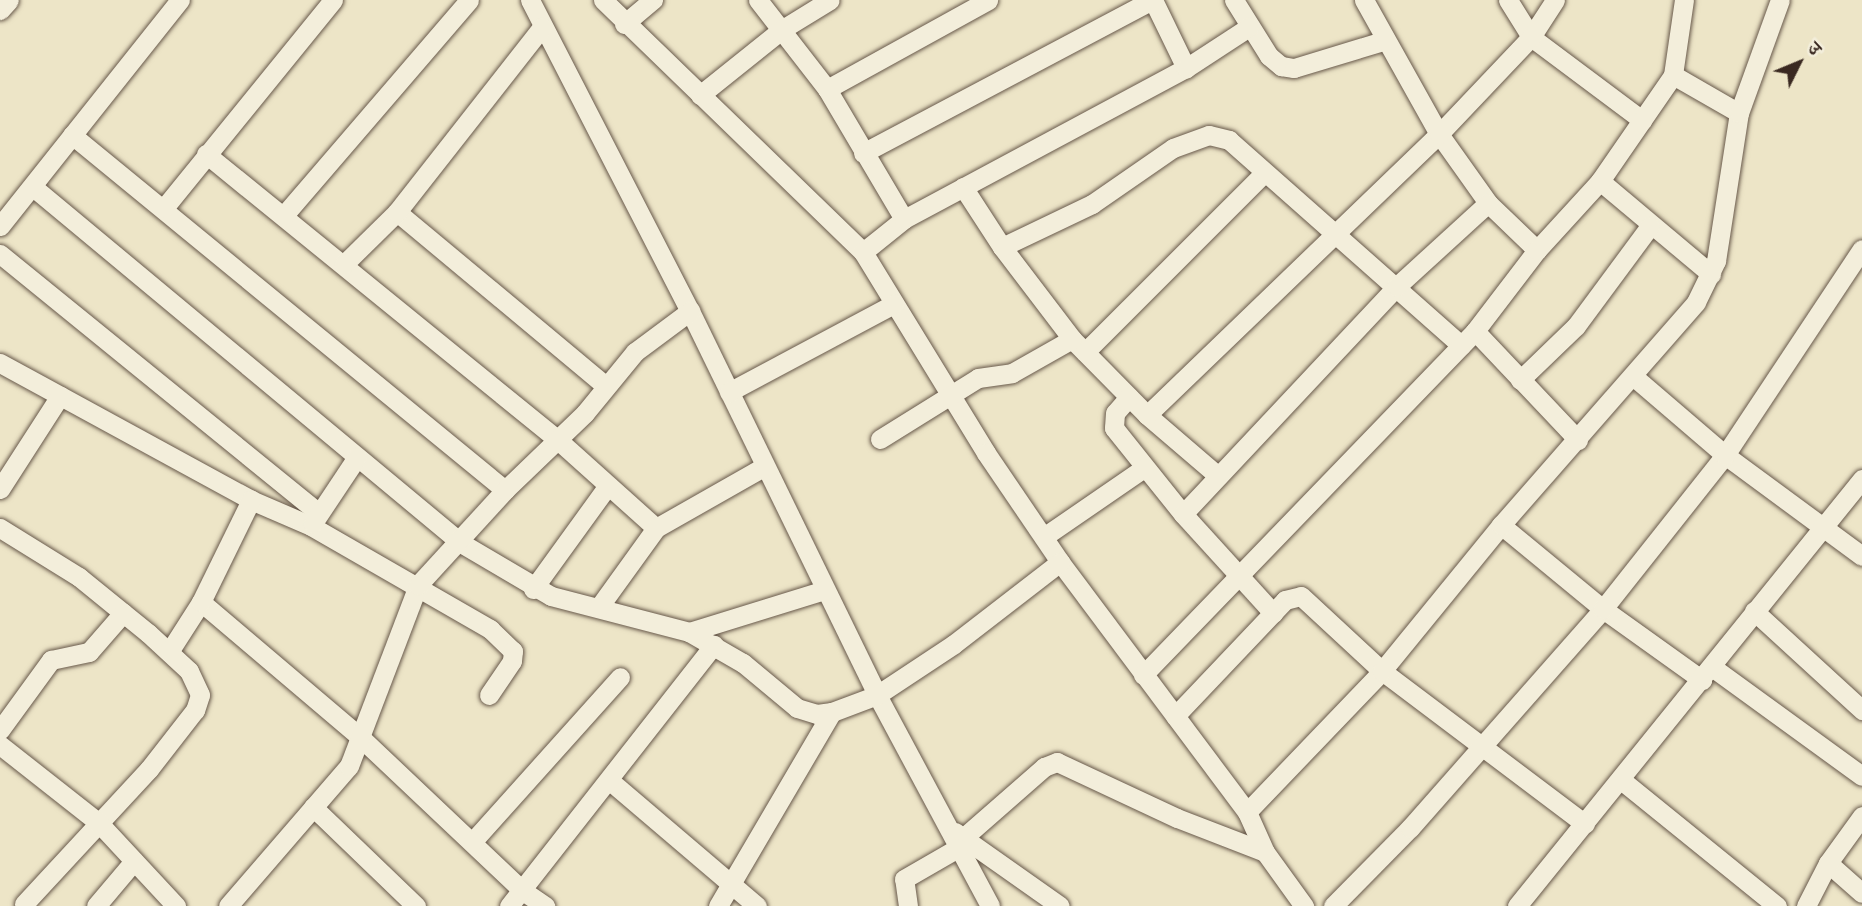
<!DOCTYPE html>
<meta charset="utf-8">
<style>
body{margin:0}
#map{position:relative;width:1862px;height:906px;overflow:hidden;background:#ede5c7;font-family:Cardo,"Noto Serif Devanagari",serif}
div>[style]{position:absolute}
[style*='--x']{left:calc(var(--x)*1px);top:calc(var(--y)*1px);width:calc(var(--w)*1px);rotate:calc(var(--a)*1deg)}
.roads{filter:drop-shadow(0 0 2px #67584a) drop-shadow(0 0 2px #67584a)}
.minor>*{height:19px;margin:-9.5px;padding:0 9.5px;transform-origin:9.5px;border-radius:9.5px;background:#f3eedb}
span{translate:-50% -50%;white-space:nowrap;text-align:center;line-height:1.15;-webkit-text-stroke:5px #f3eedb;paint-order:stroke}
.north{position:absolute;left:1764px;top:28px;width:70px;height:70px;-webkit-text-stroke:5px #f3eedb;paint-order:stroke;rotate:47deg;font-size:19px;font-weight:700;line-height:28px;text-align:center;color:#3a2921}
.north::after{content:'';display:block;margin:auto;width:24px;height:32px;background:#3a2921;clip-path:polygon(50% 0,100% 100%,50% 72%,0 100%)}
</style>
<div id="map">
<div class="roads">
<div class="minor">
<div style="--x:530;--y:0;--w:350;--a:62.8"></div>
<div style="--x:690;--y:311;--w:427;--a:64"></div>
<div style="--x:877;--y:695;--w:239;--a:61.8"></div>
<div style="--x:603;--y:0;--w:362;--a:44.1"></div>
<div style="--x:863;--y:252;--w:236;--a:58.5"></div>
<div style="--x:986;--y:453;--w:132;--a:55.8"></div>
<div style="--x:1060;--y:562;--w:312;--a:53.2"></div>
<div style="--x:1247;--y:812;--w:44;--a:65.8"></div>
<div style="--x:1265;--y:852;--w:67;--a:54.2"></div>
<div style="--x:758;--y:0;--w:113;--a:52.2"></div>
<div style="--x:827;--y:89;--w:151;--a:59.4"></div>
<div style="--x:1153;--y:0;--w:76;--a:64.1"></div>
<div style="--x:1234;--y:0;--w:66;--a:58"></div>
<div style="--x:1269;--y:56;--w:16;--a:40"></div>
<div style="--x:1281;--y:66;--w:13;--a:9"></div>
<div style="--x:1294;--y:68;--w:96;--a:-16.9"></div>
<div style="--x:1364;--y:0;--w:154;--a:60.8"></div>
<div style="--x:1439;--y:134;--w:85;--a:54.6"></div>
<div style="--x:1488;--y:203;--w:68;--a:43.8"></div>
<div style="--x:1508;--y:0;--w:44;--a:58.1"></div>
<div style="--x:1531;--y:37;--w:139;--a:36.8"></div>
<div style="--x:0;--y:10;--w:13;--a:-48"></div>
<div style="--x:624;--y:24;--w:38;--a:-40"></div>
<div style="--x:1673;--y:75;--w:76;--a:29.9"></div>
<div style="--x:827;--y:89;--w:184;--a:-28.9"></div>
<div style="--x:700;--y:95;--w:104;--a:-38.7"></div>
<div style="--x:781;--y:30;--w:57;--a:-31.5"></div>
<div style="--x:72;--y:135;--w:560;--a:39.35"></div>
<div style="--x:863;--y:153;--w:327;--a:-27.9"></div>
<div style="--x:206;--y:154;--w:455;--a:39.1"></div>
<div style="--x:559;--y:441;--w:130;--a:41.9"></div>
<div style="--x:1600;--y:181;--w:145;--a:40"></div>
<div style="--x:33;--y:187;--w:557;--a:39.75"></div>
<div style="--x:461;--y:543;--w:104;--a:30.5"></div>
<div style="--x:551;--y:596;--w:143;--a:14.6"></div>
<div style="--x:689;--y:632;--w:62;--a:29.9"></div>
<div style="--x:743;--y:663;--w:70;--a:39.8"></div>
<div style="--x:797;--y:708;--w:21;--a:17"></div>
<div style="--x:817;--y:714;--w:15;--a:-8"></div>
<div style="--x:832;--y:712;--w:48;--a:-20.7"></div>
<div style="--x:877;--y:695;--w:92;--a:-33.5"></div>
<div style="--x:954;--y:644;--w:134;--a:-37.7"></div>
<div style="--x:963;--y:187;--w:72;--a:57"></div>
<div style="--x:1002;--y:247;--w:116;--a:52.7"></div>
<div style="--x:1072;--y:339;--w:107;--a:45.4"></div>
<div style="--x:1147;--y:415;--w:92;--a:40.6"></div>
<div style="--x:164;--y:208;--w:268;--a:-50.9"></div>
<div style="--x:397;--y:212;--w:272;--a:39.8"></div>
<div style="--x:285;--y:214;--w:282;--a:-49.3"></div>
<div style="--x:0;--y:226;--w:289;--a:-51.5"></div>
<div style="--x:1002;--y:247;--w:100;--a:-25.5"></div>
<div style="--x:1092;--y:204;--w:98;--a:-34.7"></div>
<div style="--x:1173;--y:148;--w:38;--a:-20"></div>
<div style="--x:1209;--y:135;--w:21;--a:14"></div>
<div style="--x:1229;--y:140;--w:310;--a:41.5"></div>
<div style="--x:863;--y:252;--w:53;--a:-38.8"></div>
<div style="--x:904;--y:219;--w:320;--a:-28.2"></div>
<div style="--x:1186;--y:68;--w:75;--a:-33.1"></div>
<div style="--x:0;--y:254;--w:411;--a:39.1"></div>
<div style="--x:344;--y:264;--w:74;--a:-44.5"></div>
<div style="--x:397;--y:212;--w:235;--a:-51.9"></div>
<div style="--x:1475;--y:331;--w:150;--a:46.6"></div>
<div style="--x:1085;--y:352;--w:253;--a:-45"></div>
<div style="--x:0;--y:363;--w:286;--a:28.6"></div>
<div style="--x:251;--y:500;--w:65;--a:23.4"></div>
<div style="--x:311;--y:526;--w:207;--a:29.9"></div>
<div style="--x:490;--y:629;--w:32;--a:44"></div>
<div style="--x:513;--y:651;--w:10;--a:96"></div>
<div style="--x:512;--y:661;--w:41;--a:124.1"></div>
<div style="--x:1634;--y:377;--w:120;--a:40.6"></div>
<div style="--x:1725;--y:455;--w:170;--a:36.4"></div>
<div style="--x:1520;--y:380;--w:78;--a:-44"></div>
<div style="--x:1576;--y:326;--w:124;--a:-53.5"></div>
<div style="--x:729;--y:392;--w:187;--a:-28.1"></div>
<div style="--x:1129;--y:397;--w:21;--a:131"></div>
<div style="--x:1115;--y:413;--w:15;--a:94"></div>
<div style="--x:1114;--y:428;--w:110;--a:51.3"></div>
<div style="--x:1183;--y:514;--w:134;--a:47.7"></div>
<div style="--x:1147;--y:415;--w:405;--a:-43.9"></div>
<div style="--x:1439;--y:134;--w:134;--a:-46.5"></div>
<div style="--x:1531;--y:37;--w:44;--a:-57"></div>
<div style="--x:880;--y:439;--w:115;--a:-31.9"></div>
<div style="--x:978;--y:378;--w:34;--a:-8"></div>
<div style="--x:1012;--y:373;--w:69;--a:-29.5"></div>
<div style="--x:0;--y:489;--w:111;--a:-57.2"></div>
<div style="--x:1183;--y:514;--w:313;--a:-46.8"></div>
<div style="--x:1397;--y:286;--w:123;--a:-42.4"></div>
<div style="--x:313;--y:523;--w:79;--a:-56.3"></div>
<div style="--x:1501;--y:525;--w:132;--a:39.5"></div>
<div style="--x:1603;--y:609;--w:122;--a:35.6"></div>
<div style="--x:0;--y:528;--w:93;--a:31.8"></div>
<div style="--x:79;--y:577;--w:89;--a:39.1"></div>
<div style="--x:148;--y:633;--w:56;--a:42.8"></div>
<div style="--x:189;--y:671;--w:26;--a:65"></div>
<div style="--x:200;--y:695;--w:16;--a:108"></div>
<div style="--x:195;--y:710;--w:75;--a:127.9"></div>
<div style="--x:149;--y:769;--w:184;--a:132.8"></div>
<div style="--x:1045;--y:536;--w:120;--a:-34.5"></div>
<div style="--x:533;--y:589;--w:125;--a:-54.1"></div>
<div style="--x:201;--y:602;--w:209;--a:40.3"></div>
<div style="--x:360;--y:737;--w:224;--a:43.4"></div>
<div style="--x:523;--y:891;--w:27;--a:34"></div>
<div style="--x:599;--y:607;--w:97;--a:-54.2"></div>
<div style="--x:656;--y:528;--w:125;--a:-29.6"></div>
<div style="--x:1754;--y:611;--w:147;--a:42.5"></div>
<div style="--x:689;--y:632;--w:142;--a:-17.2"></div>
<div style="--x:169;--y:652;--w:59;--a:-57.4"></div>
<div style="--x:201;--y:602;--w:114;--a:-63.9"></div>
<div style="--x:1712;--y:667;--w:185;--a:36"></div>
<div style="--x:1143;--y:675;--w:478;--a:-46"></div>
<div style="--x:1475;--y:331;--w:102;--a:-52.6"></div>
<div style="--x:1537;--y:250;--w:93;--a:-47.6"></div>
<div style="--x:1600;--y:181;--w:129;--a:-55.4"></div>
<div style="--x:1673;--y:75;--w:76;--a:-81.7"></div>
<div style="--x:1175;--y:716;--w:160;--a:-46.5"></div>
<div style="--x:1285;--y:600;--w:16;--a:-14"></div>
<div style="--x:1301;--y:596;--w:110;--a:42.8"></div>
<div style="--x:1382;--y:671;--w:254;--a:37"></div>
<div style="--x:0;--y:730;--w:87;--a:-53.9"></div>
<div style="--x:51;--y:660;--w:39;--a:-12"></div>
<div style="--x:89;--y:652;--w:52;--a:-48.9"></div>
<div style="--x:0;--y:745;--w:125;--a:38.2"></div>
<div style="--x:98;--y:822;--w:115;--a:47.1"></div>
<div style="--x:1620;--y:779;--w:202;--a:39"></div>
<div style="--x:610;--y:781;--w:193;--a:40.4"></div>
<div style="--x:313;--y:807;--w:143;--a:43.9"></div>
<div style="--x:1247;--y:812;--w:195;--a:-46.2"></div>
<div style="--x:1382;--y:671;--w:188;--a:-50.8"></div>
<div style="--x:1501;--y:525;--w:296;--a:-48.8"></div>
<div style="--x:1696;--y:302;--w:46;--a:-64"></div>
<div style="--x:1716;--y:261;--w:150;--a:-81.2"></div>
<div style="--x:1739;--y:113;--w:120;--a:-70.1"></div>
<div style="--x:955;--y:832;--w:128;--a:35.2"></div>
<div style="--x:963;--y:838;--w:108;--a:-41.2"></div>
<div style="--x:1044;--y:767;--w:14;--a:-21"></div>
<div style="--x:1057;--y:762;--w:132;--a:25"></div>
<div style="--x:1177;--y:818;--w:94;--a:21.1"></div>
<div style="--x:473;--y:841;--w:220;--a:-48.1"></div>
<div style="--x:1828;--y:863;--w:45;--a:41.4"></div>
<div style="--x:96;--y:906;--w:59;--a:-49.8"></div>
<div style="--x:228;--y:906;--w:185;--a:-49.2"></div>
<div style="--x:349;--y:766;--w:194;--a:-69.1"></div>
<div style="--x:418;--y:585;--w:129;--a:-47.5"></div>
<div style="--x:505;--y:490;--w:111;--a:-43.9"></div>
<div style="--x:585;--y:413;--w:79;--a:-50.7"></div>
<div style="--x:635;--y:352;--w:69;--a:-36.7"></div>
<div style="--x:509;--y:906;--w:332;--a:-51.9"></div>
<div style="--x:718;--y:906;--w:225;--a:-59.6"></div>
<div style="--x:908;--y:906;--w:27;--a:-98"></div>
<div style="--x:904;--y:879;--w:62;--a:-29.9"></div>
<div style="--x:1333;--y:906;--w:110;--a:-45.4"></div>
<div style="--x:1410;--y:828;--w:292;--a:-48.6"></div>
<div style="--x:1603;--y:609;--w:196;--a:-51.6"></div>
<div style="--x:1725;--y:455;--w:247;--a:-56.4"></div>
<div style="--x:1517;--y:906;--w:549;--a:-51.06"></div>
<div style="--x:1806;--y:906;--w:48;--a:-62.9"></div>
<div style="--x:1828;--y:863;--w:58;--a:-54.1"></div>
</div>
</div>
<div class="north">उ</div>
</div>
